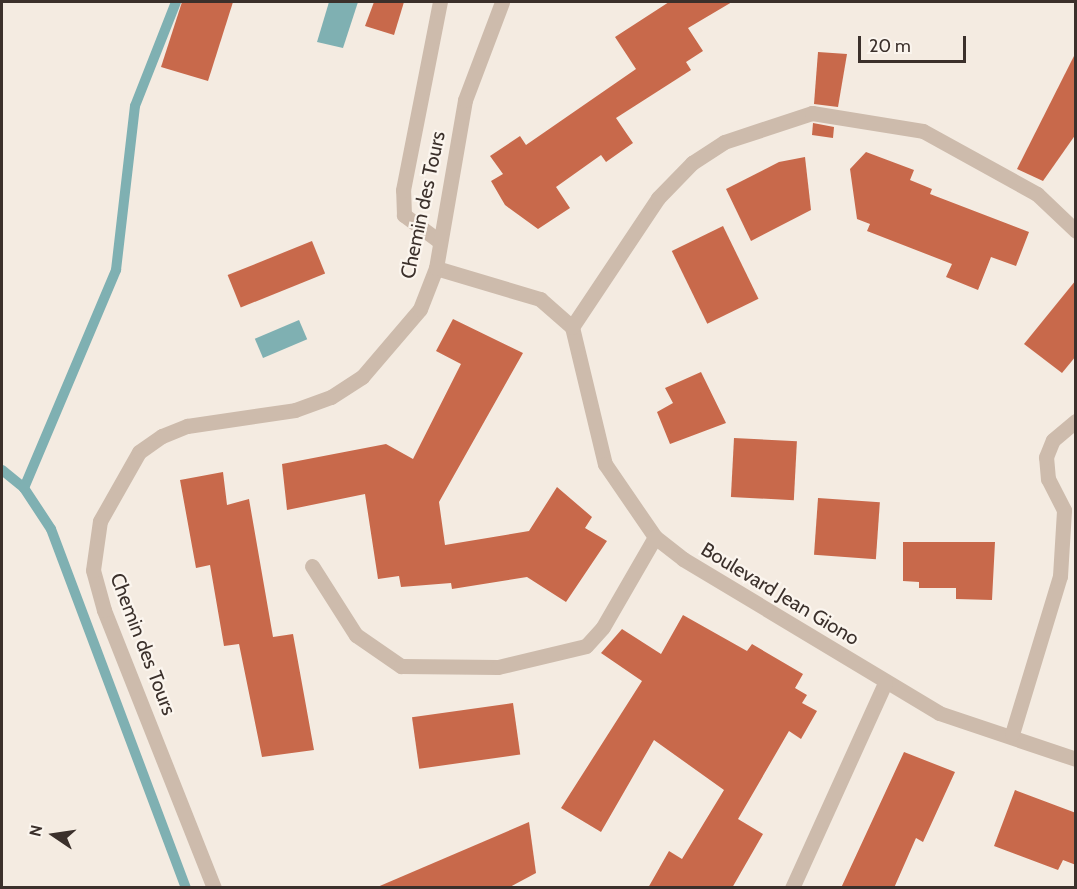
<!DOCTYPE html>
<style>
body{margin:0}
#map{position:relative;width:1077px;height:889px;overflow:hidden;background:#f4ebe1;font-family:Cabin,sans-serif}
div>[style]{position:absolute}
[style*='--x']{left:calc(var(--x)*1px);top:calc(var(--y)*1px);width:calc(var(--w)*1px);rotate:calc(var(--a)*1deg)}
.water>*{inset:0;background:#7fb0b2;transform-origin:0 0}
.stream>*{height:10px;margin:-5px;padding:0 5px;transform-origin:5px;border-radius:5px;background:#7fb0b2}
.building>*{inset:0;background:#c8694b;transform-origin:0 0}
.minor>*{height:15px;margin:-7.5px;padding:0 7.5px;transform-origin:7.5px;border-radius:7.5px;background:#cdbbac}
span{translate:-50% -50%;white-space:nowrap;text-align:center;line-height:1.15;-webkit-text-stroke:4.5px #fbf5ee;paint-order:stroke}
.street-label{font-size:20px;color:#3b302b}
.frame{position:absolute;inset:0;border:3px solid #3b302b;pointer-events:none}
.north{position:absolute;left:24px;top:805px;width:60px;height:60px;-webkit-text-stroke:4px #fbf5ee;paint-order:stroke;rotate:283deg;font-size:16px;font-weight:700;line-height:24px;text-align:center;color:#3b302b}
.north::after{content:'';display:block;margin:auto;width:21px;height:27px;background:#3b302b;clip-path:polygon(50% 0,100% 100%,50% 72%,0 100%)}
.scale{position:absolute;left:858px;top:36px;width:108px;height:27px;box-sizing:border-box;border:3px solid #3b302b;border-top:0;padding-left:8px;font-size:18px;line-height:21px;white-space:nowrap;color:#3b302b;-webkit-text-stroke:4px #fbf5ee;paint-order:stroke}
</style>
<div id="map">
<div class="water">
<div style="clip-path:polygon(329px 2px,358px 2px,343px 48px,317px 42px)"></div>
<div style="left:299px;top:320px;width:21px;height:48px;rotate:67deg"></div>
</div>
<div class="stream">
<div style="--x:2;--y:470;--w:28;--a:39"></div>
<div style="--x:24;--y:488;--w:49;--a:56.6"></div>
<div style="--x:51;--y:529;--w:384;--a:69.4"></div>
<div style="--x:24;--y:488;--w:237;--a:-67.1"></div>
<div style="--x:116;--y:270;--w:165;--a:-83.4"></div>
<div style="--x:135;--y:106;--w:112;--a:-68.5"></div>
</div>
<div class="building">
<div style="clip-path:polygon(182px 2px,233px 2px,208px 81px,161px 67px)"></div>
<div style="clip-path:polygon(374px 2px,404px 2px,394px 35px,365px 26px)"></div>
<div style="clip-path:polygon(669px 2px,732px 2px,688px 28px,703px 51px,686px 62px,691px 70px,616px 118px,633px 143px,606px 162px,601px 155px,556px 187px,570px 208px,538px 229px,505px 205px,491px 181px,503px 174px,490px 156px,520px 136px,526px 145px,636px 69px,615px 37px)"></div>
<div style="clip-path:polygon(818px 52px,847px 54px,838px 107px,814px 104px)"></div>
<div style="clip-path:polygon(1076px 52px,1076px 134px,1043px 181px,1017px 169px)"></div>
<div style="clip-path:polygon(813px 123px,834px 127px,833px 138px,812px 135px)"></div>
<div style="clip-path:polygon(866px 152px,914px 170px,910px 180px,932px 189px,930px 194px,1029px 232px,1016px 266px,991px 257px,978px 290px,946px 277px,952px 264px,867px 231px,870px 224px,857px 219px,850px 169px)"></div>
<div style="clip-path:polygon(805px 157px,811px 210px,751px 241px,726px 189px,779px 162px)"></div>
<div style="left:723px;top:226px;width:81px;height:57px;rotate:64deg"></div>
<div style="left:312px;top:241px;width:35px;height:91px;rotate:68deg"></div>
<div style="clip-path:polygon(1076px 280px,1076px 356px,1062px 373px,1024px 344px)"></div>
<div style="clip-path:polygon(453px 319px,523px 353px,439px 502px,445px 545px,529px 531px,557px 487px,592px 517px,585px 528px,607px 541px,566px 602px,527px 577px,452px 589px,451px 583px,401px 587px,399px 576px,378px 579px,365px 494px,287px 510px,282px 464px,386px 444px,413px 459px,461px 364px,436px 351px)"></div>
<div style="clip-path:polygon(701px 372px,726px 423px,670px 444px,657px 412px,673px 403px,665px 388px)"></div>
<div style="left:734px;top:438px;width:63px;height:59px;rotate:3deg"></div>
<div style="clip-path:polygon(223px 472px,227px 505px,249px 499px,273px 637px,293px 634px,314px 750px,262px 757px,239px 644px,224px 646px,210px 565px,196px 568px,180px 480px)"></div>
<div style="left:818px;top:498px;width:62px;height:57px;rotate:4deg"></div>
<div style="clip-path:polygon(903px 542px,995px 542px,992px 600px,956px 599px,956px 588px,919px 588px,919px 582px,903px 581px)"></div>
<div style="clip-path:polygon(683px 615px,747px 651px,752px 644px,803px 674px,795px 688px,807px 695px,802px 703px,817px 711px,801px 739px,789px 731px,738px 819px,763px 834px,732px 888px,648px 888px,669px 851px,682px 859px,724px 790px,654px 740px,601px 832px,561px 808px,642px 681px,601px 653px,622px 629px,661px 654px)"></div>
<div style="left:513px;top:703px;width:52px;height:102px;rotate:82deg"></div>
<div style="clip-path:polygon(904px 752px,955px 772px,923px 842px,916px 838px,894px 888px,841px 888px)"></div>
<div style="clip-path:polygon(1015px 790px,1076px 813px,1076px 865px,1063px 860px,1058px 870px,994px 846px)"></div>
<div style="clip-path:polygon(529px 822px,536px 873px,508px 888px,375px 888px)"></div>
</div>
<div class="minor">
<div style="--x:439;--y:241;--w:44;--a:-143.4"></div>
<div style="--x:404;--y:215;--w:25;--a:-92"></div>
<div style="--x:403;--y:190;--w:192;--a:-78.9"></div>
<div style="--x:436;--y:268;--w:109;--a:16.6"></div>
<div style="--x:540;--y:299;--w:43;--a:41.2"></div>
<div style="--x:572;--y:327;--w:141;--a:76.5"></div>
<div style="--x:605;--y:464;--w:88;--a:55.6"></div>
<div style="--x:655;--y:537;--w:36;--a:38"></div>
<div style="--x:683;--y:559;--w:299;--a:31"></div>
<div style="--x:939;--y:713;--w:145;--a:18.6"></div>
<div style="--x:572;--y:327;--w:155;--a:-56.3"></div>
<div style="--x:658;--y:198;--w:49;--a:-45.8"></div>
<div style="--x:692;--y:163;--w:38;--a:-33"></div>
<div style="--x:724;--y:142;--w:93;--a:-18.2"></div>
<div style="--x:812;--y:113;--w:112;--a:9.2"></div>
<div style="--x:923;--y:131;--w:130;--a:28.9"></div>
<div style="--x:1037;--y:194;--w:54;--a:43.5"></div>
<div style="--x:312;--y:566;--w:82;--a:57.5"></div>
<div style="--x:356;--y:635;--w:55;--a:34.6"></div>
<div style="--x:401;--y:666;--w:97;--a:0.6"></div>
<div style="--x:498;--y:667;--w:90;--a:-13.4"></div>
<div style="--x:586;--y:646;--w:25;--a:-48"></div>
<div style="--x:603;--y:627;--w:104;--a:-60"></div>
<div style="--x:1012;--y:734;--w:165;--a:-73.1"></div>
<div style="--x:1060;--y:576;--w:66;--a:-86.5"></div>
<div style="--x:1064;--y:510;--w:35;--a:-117"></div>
<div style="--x:1048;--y:479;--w:22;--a:-95"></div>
<div style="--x:1046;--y:457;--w:18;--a:-68"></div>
<div style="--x:1053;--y:440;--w:30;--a:-40"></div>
<div style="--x:214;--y:888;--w:299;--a:-111.6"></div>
<div style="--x:104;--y:610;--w:41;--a:-105.4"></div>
<div style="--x:93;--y:570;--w:49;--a:-81.9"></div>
<div style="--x:100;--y:521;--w:79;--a:-60.5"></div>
<div style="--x:139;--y:452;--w:28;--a:-35"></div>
<div style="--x:162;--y:436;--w:27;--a:-22"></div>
<div style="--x:187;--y:426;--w:109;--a:-8.4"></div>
<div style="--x:295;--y:410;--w:38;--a:-20"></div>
<div style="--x:331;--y:397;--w:37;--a:-33"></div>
<div style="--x:362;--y:377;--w:89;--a:-49.5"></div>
<div style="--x:420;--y:309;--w:44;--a:-68.7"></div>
<div style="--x:436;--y:268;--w:170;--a:-80.2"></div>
<div style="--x:465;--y:100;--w:105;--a:-69.3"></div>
<div style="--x:792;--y:888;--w:225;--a:-65.6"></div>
</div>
<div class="street-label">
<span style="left:423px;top:205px;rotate:-78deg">Chemin des Tours</span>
<span style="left:780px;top:594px;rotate:31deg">Boulevard Jean Giono</span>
<span style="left:143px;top:644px;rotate:69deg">Chemin des Tours</span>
</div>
<div class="frame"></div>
<div class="north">N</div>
<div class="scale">20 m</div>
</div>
